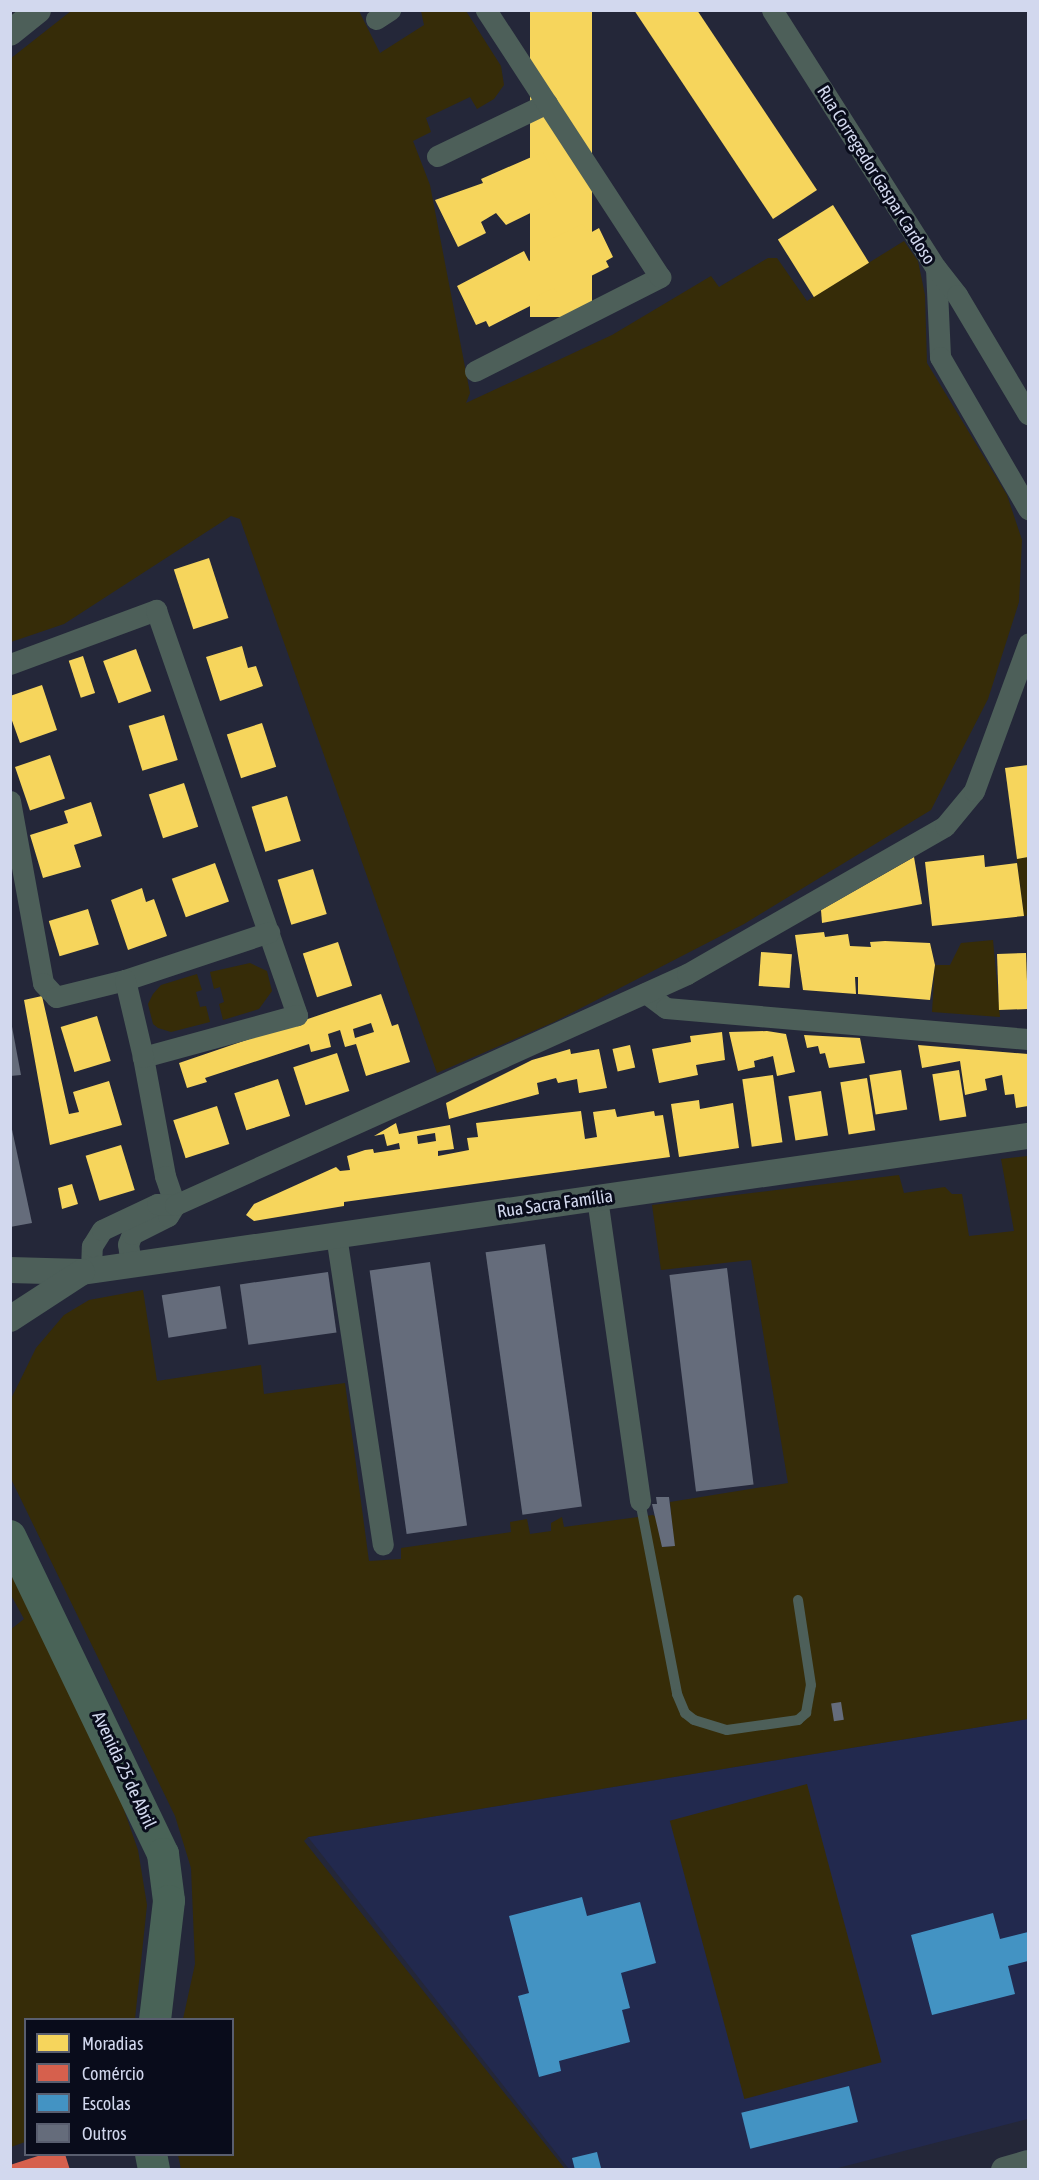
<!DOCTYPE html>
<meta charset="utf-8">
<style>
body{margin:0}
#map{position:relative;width:1039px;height:2180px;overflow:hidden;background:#242739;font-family:"Asap Condensed",sans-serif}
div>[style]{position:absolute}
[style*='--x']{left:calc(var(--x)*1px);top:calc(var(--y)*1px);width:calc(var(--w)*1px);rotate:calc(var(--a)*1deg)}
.built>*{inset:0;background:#22294e}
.green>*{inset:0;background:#362c08;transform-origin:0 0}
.homes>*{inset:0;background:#f6d55c;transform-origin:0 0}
.shops>*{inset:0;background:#d6604d}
.schools>*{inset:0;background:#4393c3;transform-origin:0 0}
.building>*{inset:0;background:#656c7b;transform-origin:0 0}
.service>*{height:10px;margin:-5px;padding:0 5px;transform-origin:5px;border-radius:5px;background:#4d5f59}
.minor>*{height:21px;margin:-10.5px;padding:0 10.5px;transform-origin:10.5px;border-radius:10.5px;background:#4d5f59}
.tertiary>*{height:26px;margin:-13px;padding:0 13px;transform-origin:13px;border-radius:13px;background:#4d5f59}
.primary>*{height:32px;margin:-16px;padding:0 16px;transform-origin:16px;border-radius:16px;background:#496357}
span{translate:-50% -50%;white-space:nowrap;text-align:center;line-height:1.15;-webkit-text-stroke:6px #090c1b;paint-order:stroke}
.street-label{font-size:18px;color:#d2d8ee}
.frame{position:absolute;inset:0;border:12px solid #d2d8ee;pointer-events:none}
.legend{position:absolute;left:24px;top:2018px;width:210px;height:138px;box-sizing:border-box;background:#090c1b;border:2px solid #595e6f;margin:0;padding:8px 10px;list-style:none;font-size:18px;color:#d2d8ee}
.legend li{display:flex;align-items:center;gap:12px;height:30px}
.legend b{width:30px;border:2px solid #595e6f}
</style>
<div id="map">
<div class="built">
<div style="clip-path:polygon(1028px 1719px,1028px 2119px,834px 2169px,569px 2169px,308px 1837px)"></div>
</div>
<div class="green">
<div style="clip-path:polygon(71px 11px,359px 11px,380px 53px,424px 25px,421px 11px,466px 11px,501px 66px,504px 85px,494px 99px,477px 109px,470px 97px,426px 118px,431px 132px,413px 141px,430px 185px,470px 393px,466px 403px,612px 335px,711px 276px,719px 287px,768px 258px,777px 258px,807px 301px,904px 241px,918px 261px,925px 295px,927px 363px,1007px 495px,1022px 540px,1019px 602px,988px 699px,931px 810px,744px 924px,554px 1022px,437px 1073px,240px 519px,231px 516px,64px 624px,11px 642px,10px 59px)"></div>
<div style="clip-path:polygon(1028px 857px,1028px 915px,1024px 916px,1017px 859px)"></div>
<div style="clip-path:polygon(993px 940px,1000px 1017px,932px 1012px,935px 965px,950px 965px,961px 943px)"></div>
<div style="clip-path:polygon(250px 963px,267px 971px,272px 991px,259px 1009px,223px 1020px,219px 1004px,224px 1002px,220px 987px,214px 989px,210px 972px)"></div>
<div style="clip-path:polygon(197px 974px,202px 990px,196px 992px,200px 1007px,206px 1006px,210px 1022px,171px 1032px,158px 1028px,153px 1024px,148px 1004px,153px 994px,161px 985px)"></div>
<div style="clip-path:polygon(1028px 1156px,1028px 1719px,308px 1837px,304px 1841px,565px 2169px,181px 2169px,178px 2155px,232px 2154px,232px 2020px,183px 2019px,195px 1964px,191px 1868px,175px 1816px,12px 1481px,10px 1401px,36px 1348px,64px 1315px,89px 1300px,143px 1290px,157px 1381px,261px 1365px,264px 1394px,345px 1383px,369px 1561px,401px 1559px,401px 1548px,511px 1532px,510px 1522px,527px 1519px,530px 1534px,551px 1531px,551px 1523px,562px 1517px,564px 1527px,653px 1515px,658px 1519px,662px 1547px,674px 1546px,670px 1502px,788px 1483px,751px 1260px,661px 1270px,652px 1205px,899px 1175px,904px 1193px,945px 1187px,952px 1194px,962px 1194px,969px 1236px,1014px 1231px,1001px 1159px)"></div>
<div style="clip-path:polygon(10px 1572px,108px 1764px,138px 1850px,147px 1905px,135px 2019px,26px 2020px,25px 2142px,11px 2147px,10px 1630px,24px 1619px,11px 1595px)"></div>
<div style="left:807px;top:1784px;width:288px;height:142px;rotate:75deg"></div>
</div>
<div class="homes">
<div style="left:530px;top:10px;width:62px;height:307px"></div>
<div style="clip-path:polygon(634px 10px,697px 10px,817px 190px,773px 219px)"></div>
<div style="clip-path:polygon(543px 152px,558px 183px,550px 187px,557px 200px,506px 225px,496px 213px,481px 222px,486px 233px,458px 247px,435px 200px,483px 183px,481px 179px)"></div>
<div style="left:833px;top:205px;width:68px;height:65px;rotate:58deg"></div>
<div style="clip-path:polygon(582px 224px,590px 233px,599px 228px,613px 257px,606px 261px,609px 267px,557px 293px,554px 288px,545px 292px,536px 297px,538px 302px,489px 327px,486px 321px,476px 325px,457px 286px,524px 251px,529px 261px,539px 256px,537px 246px)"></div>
<div style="left:209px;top:558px;width:63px;height:37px;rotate:72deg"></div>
<div style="clip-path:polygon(242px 646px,248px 668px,256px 666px,263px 686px,220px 701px,206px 657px)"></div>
<div style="left:136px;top:649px;width:45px;height:35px;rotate:70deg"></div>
<div style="left:83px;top:656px;width:39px;height:15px;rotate:72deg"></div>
<div style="clip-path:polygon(42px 685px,57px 730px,20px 743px,10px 715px,10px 696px)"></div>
<div style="left:164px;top:715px;width:47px;height:37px;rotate:73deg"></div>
<div style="left:262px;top:723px;width:46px;height:37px;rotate:72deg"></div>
<div style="left:50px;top:755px;width:46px;height:37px;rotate:71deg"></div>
<div style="clip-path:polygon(1028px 765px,1028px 857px,1017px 859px,1005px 768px)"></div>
<div style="left:184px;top:783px;width:46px;height:37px;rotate:72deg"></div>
<div style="left:287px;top:796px;width:47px;height:37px;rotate:73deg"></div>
<div style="clip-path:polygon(91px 802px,102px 836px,74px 845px,81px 867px,43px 878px,30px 835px,68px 823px,64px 811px)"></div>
<div style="clip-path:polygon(984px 855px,985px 867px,1017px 863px,1024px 916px,932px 926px,925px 862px)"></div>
<div style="clip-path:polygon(914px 857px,922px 904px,822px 923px,821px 910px)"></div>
<div style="left:215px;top:863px;width:41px;height:46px;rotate:70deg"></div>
<div style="left:313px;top:869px;width:47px;height:37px;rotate:73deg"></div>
<div style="clip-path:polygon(142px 888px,146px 902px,154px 899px,167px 936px,128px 950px,111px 900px)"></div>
<div style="left:88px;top:909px;width:37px;height:41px;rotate:73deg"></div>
<div style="clip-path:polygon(824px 932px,825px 937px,848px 934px,850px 946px,871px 947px,870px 942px,885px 941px,930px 943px,935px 965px,930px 1000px,858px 994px,858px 977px,855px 977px,856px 994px,803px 990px,795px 935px)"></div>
<div style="left:338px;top:942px;width:46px;height:37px;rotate:72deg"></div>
<div style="left:761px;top:952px;width:31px;height:34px;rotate:4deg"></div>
<div style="left:1026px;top:953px;width:56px;height:29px;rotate:88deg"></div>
<div style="clip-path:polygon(evenodd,381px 994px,392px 1026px,398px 1024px,410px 1062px,366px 1076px,356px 1044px,345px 1047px,340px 1030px,328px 1034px,331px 1047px,311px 1052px,309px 1044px,205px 1078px,207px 1082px,187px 1088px,179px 1063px,381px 994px,371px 1023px,374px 1032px,355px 1038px,353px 1029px,371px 1023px)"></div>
<div style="clip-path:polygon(42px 996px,69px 1114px,79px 1112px,73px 1092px,109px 1081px,122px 1125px,50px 1145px,24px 1000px)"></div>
<div style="left:97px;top:1016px;width:47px;height:38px;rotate:73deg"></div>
<div style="clip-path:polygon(767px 1031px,786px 1034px,795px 1072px,777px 1076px,773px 1056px,754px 1061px,755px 1067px,738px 1071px,729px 1032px)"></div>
<div style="clip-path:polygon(722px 1032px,725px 1060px,696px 1065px,698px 1075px,659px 1083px,652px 1049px,691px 1042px,690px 1036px)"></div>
<div style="clip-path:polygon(804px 1035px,860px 1038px,865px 1063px,829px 1068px,825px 1053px,820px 1054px,818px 1046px,807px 1048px)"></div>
<div style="left:630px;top:1045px;width:23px;height:18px;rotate:77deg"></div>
<div style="clip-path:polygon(918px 1045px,1028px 1054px,1028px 1106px,1016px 1108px,1014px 1094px,1005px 1095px,1002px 1075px,985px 1079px,987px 1090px,965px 1095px,960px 1061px,922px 1068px)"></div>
<div style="clip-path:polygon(570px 1049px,571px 1054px,599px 1049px,607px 1088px,579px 1093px,577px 1079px,558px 1083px,556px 1078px,537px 1083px,539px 1094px,449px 1119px,446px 1103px,532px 1060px)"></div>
<div style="left:337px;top:1053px;width:40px;height:46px;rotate:72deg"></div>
<div style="left:901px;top:1070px;width:40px;height:32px;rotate:81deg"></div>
<div style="left:959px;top:1070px;width:47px;height:27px;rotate:81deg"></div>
<div style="left:773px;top:1075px;width:68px;height:31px;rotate:82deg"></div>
<div style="left:867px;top:1078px;width:53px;height:27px;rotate:81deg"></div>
<div style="left:278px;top:1079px;width:39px;height:46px;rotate:72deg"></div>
<div style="left:821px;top:1091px;width:45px;height:33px;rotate:81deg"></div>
<div style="clip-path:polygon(699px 1100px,700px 1109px,733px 1103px,739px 1148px,679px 1157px,671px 1104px)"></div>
<div style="left:217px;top:1106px;width:40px;height:46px;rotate:72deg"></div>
<div style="clip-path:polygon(evenodd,615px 1109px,617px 1117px,654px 1111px,655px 1116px,663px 1115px,670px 1157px,344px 1202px,344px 1206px,254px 1221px,246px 1215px,254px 1204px,336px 1167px,340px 1171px,350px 1170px,347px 1156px,365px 1150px,373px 1149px,374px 1153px,400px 1149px,399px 1143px,387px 1146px,384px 1134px,374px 1136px,396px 1123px,399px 1134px,450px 1125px,454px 1149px,438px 1151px,438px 1156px,469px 1150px,467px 1138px,478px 1137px,476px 1123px,581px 1111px,585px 1139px,597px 1137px,593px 1112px,615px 1109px,435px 1133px,436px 1141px,418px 1144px,417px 1136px,435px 1133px)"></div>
<div style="left:121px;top:1145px;width:47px;height:37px;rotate:73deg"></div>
<div style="clip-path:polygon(72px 1184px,78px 1204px,62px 1209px,58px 1188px)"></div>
</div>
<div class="shops">
<div style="clip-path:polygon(44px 2154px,65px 2154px,70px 2170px,10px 2170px,10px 2165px)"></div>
</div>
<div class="schools">
<div style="clip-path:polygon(582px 1897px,587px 1916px,640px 1902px,656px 1963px,621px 1973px,630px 2008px,622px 2010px,630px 2042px,559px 2061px,561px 2071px,539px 2077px,518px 1996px,529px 1993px,509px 1916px)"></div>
<div style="clip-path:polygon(993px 1913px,1000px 1939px,1028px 1932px,1028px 1961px,1008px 1966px,1015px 1994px,932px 2015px,911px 1935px)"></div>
<div style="left:849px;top:2086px;width:37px;height:111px;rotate:76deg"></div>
<div style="clip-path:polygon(597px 2152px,601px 2168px,575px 2170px,572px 2158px)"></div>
</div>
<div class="building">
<div style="clip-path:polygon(10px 1016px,21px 1075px,10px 1076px)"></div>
<div style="clip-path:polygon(10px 1120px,32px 1223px,10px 1227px)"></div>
<div style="left:545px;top:1244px;width:265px;height:60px;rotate:82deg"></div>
<div style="left:430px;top:1262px;width:266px;height:61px;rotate:82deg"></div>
<div style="left:727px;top:1268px;width:218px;height:58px;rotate:83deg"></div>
<div style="left:328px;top:1272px;width:61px;height:89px;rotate:82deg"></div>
<div style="left:220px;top:1286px;width:43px;height:59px;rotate:81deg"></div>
<div style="clip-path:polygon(656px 1497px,669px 1497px,675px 1546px,662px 1547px,652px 1504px,657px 1504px)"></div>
<div style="left:841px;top:1702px;width:18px;height:10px;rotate:81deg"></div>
</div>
<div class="service">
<div style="--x:640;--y:1501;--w:197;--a:79.1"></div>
<div style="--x:677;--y:1694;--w:21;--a:67"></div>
<div style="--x:685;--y:1713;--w:11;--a:38"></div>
<div style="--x:694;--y:1720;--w:34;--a:17"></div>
<div style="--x:727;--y:1730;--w:72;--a:-8"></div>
<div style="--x:798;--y:1720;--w:11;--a:-41"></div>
<div style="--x:806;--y:1713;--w:28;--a:-80"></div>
<div style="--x:811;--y:1685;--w:86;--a:-98.7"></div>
</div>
<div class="minor">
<div style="--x:772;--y:10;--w:306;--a:57.6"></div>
<div style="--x:936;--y:268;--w:89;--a:87.4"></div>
<div style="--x:940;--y:357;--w:176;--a:59.9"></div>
<div style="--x:376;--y:19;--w:17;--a:-33"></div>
<div style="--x:437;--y:156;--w:122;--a:-25.7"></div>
<div style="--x:936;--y:268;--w:34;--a:52"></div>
<div style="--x:957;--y:295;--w:139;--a:59.2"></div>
<div style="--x:475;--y:371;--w:208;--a:-26.9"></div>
<div style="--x:660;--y:277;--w:319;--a:-123.1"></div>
<div style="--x:10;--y:664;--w:156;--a:-20.3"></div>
<div style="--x:156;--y:610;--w:429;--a:70.8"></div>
<div style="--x:297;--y:1015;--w:160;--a:164.7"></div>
<div style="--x:143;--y:1057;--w:121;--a:79.5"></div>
<div style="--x:165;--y:1176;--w:31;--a:71"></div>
<div style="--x:10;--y:801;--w:185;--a:79.7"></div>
<div style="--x:43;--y:983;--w:19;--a:47"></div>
<div style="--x:56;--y:997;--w:71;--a:-13.8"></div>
<div style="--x:125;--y:980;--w:152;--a:-18.4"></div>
<div style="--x:125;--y:980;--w:79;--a:76.8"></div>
<div style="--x:646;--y:993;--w:25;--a:37"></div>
<div style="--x:666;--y:1008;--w:363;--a:4.9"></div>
<div style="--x:597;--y:1198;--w:306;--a:81.9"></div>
<div style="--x:336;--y:1235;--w:313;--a:81.4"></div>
<div style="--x:131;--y:1265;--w:21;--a:-98"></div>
<div style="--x:128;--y:1244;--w:11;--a:-68"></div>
<div style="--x:132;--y:1234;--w:40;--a:-26.6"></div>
<div style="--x:168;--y:1216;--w:13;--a:-58"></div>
<div style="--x:91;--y:1270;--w:24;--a:-88"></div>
<div style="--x:92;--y:1246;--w:19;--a:-58"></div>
<div style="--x:102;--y:1230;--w:61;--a:-25.3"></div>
<div style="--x:157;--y:1204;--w:18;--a:3"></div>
<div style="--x:175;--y:1205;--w:562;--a:-24.28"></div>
<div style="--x:687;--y:974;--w:297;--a:-29.8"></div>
<div style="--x:945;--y:826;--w:45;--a:-50.4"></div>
<div style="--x:974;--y:791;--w:157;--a:-69.8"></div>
</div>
<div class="tertiary">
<div style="--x:10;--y:33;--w:36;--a:-39"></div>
<div style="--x:10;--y:1270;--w:72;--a:1.6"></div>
<div style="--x:82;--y:1272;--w:956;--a:-8.18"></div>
<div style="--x:10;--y:1319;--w:86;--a:-33.1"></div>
<div style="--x:1004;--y:2170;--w:25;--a:-16"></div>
</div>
<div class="primary">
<div style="--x:10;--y:1536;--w:353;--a:64.3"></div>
<div style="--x:163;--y:1854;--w:47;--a:82.7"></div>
<div style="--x:169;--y:1901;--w:120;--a:96.7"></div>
<div style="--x:151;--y:2154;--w:16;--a:79"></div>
</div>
<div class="street-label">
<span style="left:876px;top:175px;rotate:58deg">Rua Corregedor Gaspar Cardoso</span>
<span style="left:555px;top:1204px;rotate:-8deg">Rua Sacra Família</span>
<span style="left:124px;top:1770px;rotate:65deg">Avenida 25 de Abril</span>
</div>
<div class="frame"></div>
<ul class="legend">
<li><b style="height:16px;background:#f6d55c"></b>Moradias</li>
<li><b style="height:16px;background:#d6604d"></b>Comércio</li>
<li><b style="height:16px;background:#4393c3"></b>Escolas</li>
<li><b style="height:16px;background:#656c7b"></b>Outros</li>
</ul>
</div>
